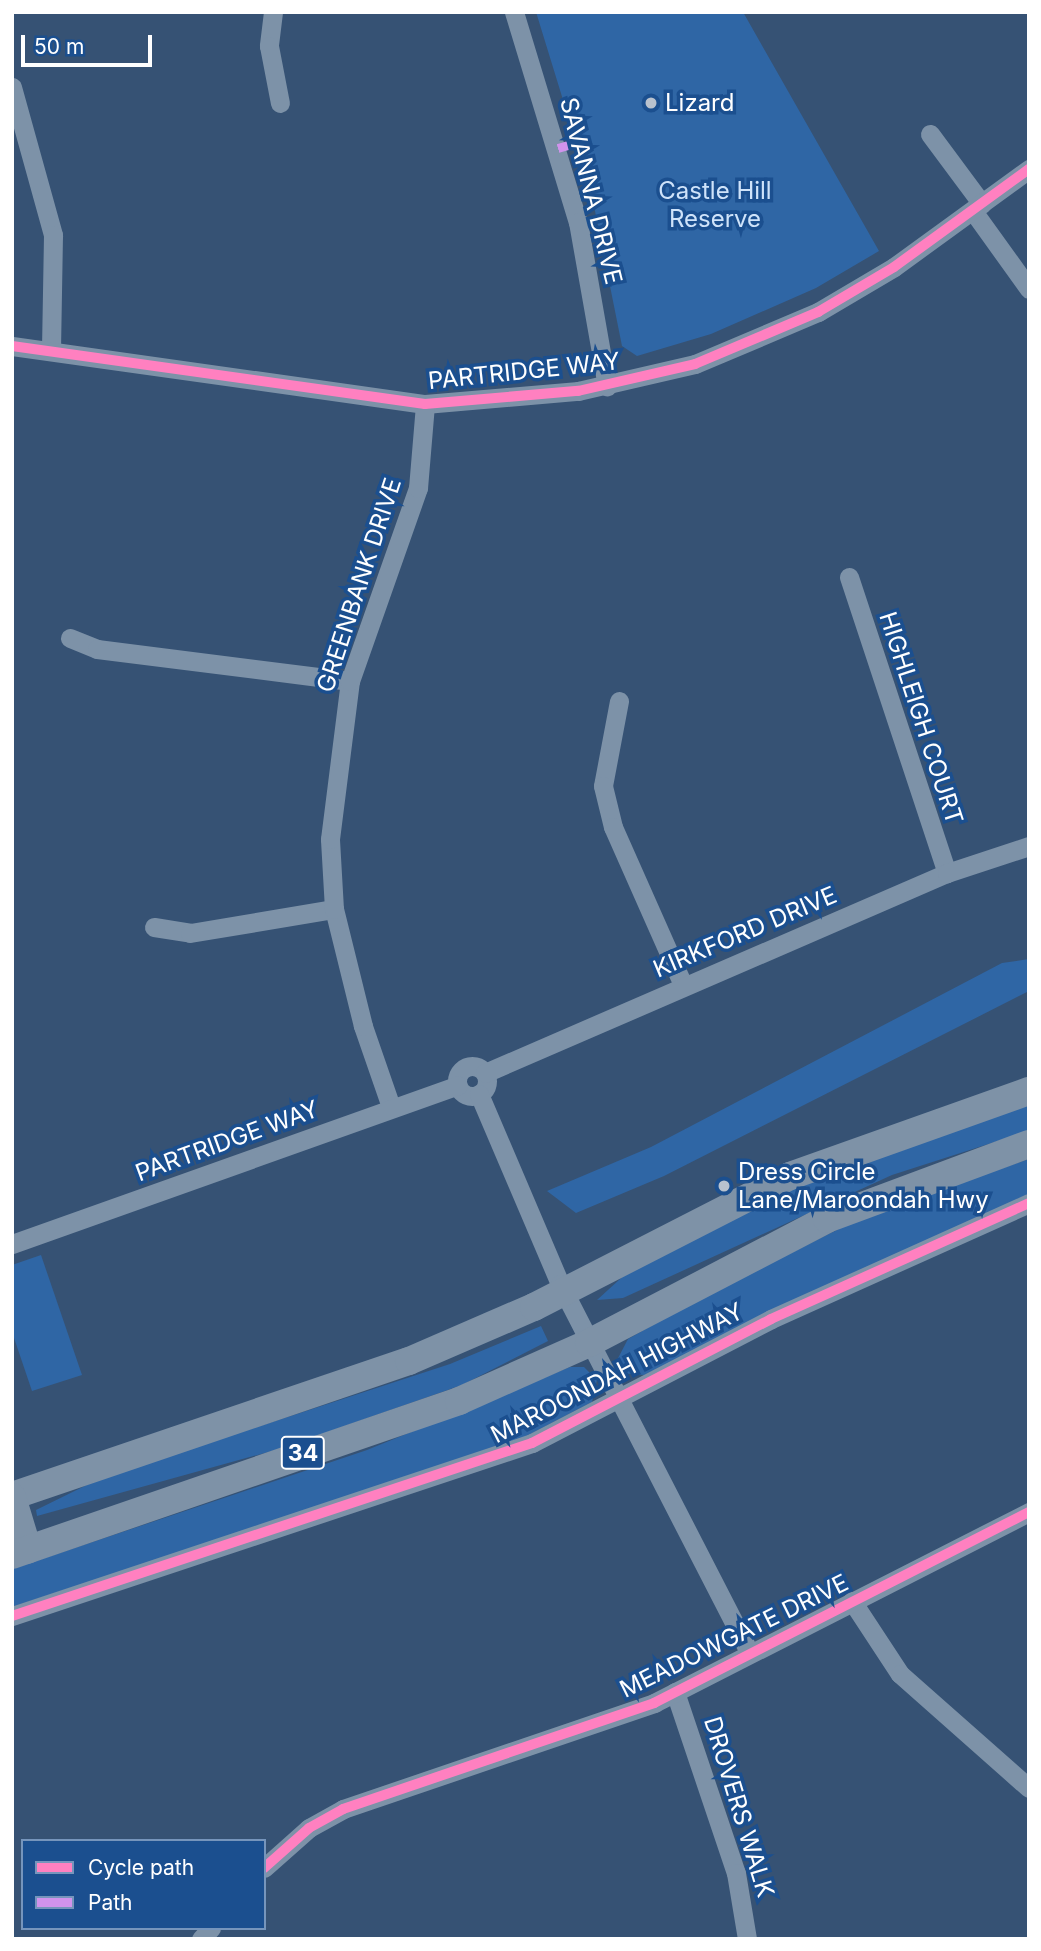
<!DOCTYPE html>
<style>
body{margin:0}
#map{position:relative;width:1041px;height:1951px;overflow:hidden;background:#365274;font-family:Inter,sans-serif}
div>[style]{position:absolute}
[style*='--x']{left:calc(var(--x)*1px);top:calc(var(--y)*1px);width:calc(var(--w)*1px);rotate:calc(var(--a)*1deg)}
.green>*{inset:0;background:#2f66a5}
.minor>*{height:19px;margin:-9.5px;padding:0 9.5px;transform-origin:9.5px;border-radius:9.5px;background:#7d92a8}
.minor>.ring{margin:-9.5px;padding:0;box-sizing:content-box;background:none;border:19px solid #7d92a8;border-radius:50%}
.highway>*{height:28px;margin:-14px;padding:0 14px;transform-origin:14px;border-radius:14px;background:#7e92a7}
.quiet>*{height:9px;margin-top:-4.5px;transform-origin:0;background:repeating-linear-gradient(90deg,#d193ec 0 18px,transparent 0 27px)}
.cycleway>*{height:10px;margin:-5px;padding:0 5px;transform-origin:5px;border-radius:5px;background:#ff80c0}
.dots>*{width:19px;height:19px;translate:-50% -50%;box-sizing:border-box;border:4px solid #1b4f8f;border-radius:50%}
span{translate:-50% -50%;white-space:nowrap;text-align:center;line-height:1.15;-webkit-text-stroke:7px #1b4f8f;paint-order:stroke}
.shield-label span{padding:2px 5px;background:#1b4f8f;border:2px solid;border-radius:5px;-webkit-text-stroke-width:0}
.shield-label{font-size:23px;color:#fff;font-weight:700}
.poi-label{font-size:24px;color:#fff}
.left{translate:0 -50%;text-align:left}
.street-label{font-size:24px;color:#fff}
.park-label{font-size:24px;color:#cfe3fa}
.frame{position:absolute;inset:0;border:14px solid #fff;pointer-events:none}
.legend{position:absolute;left:21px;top:1839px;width:245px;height:91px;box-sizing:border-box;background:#1b4f8f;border:2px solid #7695bc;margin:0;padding:9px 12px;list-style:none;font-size:21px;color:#fff}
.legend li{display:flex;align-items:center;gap:14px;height:35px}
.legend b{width:35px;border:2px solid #7695bc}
.scale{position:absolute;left:21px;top:35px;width:131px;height:32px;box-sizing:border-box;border:4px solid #fff;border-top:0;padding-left:9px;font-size:21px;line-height:24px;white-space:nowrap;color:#fff;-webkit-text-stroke:5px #1b4f8f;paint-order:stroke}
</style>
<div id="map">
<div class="green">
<div style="clip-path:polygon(536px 12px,743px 12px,879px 251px,816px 288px,711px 334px,637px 356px,622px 346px,591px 191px)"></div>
<div style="clip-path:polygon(1029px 959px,1029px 991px,664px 1176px,576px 1213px,547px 1191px,651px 1147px,1002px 963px)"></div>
<div style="clip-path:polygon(1029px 1102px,1029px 1131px,892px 1175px,623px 1298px,597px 1300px,631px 1269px,790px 1186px)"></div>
<div style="clip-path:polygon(1029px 1159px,1029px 1194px,644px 1375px,619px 1373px,615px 1364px,628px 1339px,708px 1294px,869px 1214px)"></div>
<div style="clip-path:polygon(41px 1255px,82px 1375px,32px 1391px,12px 1332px,12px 1265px)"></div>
<div style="clip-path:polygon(541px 1326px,548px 1341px,462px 1385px,279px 1449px,37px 1516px,36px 1510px,101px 1478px,450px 1364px)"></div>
<div style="clip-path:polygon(570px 1367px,584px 1367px,597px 1380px,592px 1402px,511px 1444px,12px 1607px,12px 1569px,367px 1450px)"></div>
</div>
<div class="minor">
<div style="--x:273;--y:12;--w:34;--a:97"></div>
<div style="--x:269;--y:46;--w:58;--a:79.1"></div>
<div style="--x:514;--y:12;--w:220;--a:73.1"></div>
<div style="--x:578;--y:222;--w:167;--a:80"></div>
<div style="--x:12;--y:87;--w:154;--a:74.5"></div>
<div style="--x:53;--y:235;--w:112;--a:91"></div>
<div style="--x:930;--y:134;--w:87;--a:53.4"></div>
<div style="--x:973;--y:211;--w:96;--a:54.3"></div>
<div style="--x:12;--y:346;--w:417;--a:8"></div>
<div style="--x:425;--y:404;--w:154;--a:-4.9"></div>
<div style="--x:578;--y:391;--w:120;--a:-13"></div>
<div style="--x:695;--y:364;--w:134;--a:-22.9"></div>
<div style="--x:818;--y:312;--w:88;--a:-30.6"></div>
<div style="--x:894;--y:267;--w:167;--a:-36"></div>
<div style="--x:849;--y:577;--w:312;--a:71.7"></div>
<div style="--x:70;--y:638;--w:29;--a:22"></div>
<div style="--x:97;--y:649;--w:255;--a:7.2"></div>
<div style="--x:619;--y:701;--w:86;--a:100.7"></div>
<div style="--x:603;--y:786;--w:42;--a:76.3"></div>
<div style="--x:613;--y:827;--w:173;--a:66.1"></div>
<div style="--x:154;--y:927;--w:36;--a:9"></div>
<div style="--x:190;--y:933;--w:146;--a:-9.5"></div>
<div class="ring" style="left:457px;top:1066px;width:11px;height:11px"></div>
<div style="--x:485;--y:1073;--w:503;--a:-23.41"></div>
<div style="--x:947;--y:873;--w:86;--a:-18.2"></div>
<div style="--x:479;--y:1094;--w:207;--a:66.9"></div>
<div style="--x:560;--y:1284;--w:415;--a:62.8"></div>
<div style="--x:391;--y:1107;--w:86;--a:-109.1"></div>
<div style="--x:363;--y:1026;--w:121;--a:-103.9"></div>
<div style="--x:334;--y:909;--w:70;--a:-93.3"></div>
<div style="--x:330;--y:839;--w:159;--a:-82.8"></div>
<div style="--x:350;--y:681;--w:205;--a:-70.6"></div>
<div style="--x:418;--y:488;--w:84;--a:-85.2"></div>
<div style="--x:12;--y:1244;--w:473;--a:-19.6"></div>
<div style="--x:852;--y:1601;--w:87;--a:56.7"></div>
<div style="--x:900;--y:1674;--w:172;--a:41.5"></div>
<div style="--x:12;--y:1616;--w:548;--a:-18.4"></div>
<div style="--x:532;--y:1443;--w:269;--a:-27.4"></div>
<div style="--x:771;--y:1319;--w:283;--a:-24.2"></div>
<div style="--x:675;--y:1692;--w:191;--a:71.4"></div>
<div style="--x:736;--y:1873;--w:67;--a:80.5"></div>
<div style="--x:264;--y:1868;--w:60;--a:-41.6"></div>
<div style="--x:309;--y:1828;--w:39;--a:-29"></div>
<div style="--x:343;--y:1809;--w:329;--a:-18.8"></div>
<div style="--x:654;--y:1703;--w:421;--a:-27"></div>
<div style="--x:201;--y:1939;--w:15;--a:-48"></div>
</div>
<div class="highway">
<div style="--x:12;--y:1496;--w:419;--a:-18.8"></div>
<div style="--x:409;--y:1361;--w:136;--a:-23.4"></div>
<div style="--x:534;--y:1307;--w:288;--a:-27.1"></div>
<div style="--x:790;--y:1176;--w:254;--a:-19.6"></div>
<div style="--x:12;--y:1497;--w:55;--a:73.2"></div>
<div style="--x:12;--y:1555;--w:473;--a:-19"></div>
<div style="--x:459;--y:1401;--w:142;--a:-24"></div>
<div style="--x:589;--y:1343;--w:268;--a:-27.5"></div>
<div style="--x:827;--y:1219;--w:215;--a:-20.4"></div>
</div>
<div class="quiet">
<div style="--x:558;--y:148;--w:18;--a:-16"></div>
</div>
<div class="cycleway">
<div style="--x:12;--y:346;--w:417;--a:8"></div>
<div style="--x:425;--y:404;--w:154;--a:-4.9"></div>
<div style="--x:578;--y:391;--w:120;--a:-13"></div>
<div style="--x:695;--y:364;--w:134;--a:-22.9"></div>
<div style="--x:818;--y:312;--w:88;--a:-30.6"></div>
<div style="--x:894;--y:267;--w:167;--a:-36"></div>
<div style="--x:12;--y:1616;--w:548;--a:-18.4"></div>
<div style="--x:532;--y:1443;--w:269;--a:-27.4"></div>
<div style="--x:771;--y:1319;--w:283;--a:-24.2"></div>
<div style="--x:264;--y:1868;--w:60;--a:-41.6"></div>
<div style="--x:309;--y:1828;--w:39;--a:-29"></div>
<div style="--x:343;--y:1809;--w:329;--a:-18.8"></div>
<div style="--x:654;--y:1703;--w:421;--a:-27"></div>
</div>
<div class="dots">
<div style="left:651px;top:103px;background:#b9c2ce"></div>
<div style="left:724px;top:1186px;background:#b9c2ce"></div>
</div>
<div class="shield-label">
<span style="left:303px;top:1453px">34</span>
</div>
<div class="poi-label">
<span class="left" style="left:665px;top:103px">Lizard</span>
<span class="left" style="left:738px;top:1186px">Dress Circle<br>Lane/Maroondah Hwy</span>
</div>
<div class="street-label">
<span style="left:591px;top:191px;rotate:76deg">SAVANNA DRIVE</span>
<span style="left:524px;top:371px;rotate:-6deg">PARTRIDGE WAY</span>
<span style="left:359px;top:585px;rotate:-72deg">GREENBANK DRIVE</span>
<span style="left:921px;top:718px;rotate:72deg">HIGHLEIGH COURT</span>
<span style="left:745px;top:932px;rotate:-23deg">KIRKFORD DRIVE</span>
<span style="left:227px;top:1141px;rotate:-20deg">PARTRIDGE WAY</span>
<span style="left:617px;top:1373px;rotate:-27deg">MAROONDAH HIGHWAY</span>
<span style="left:734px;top:1636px;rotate:-26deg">MEADOWGATE DRIVE</span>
<span style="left:739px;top:1807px;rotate:73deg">DROVERS WALK</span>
</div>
<div class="park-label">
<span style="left:715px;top:205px">Castle Hill<br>Reserve</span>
</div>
<div class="frame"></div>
<ul class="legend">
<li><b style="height:9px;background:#ff80c0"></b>Cycle path</li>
<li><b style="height:9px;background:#d193ec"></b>Path</li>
</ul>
<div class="scale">50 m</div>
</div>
